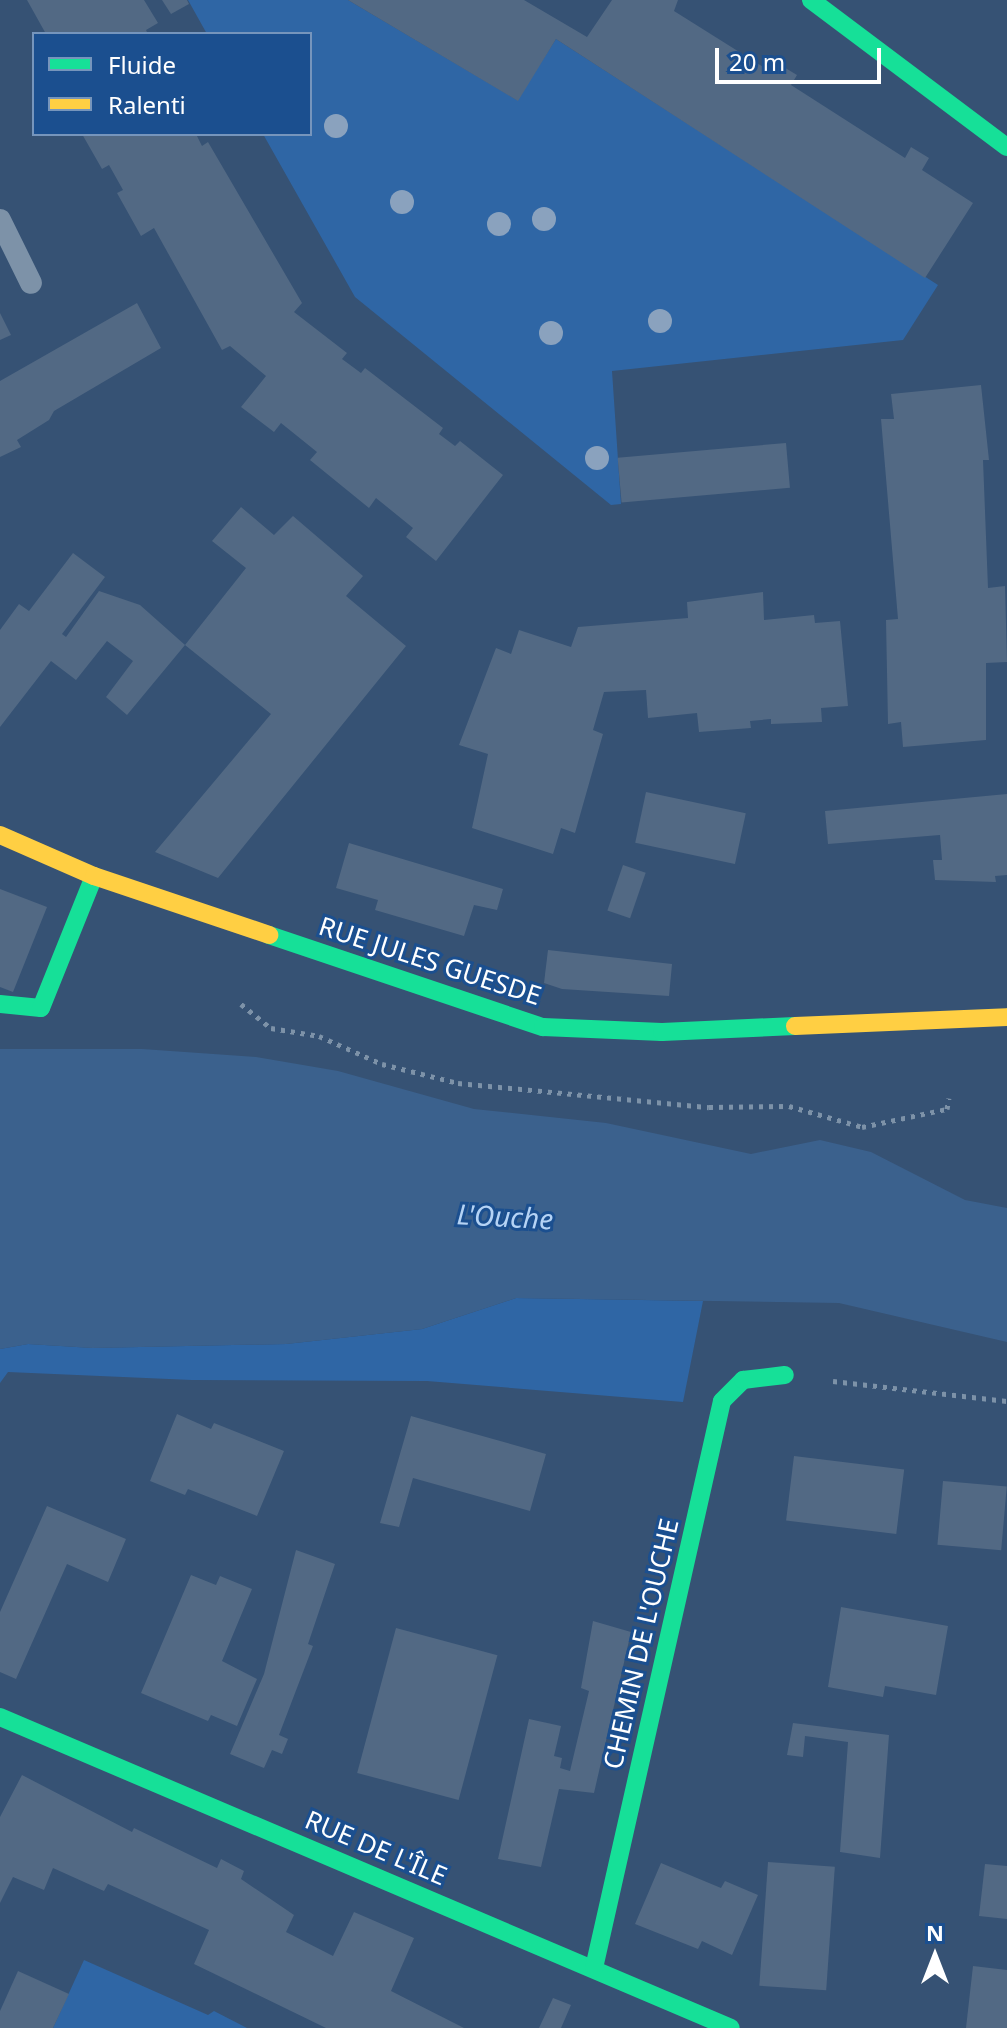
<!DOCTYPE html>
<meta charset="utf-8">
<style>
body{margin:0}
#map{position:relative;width:1007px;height:2028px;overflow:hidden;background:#365274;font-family:"Noto Sans",sans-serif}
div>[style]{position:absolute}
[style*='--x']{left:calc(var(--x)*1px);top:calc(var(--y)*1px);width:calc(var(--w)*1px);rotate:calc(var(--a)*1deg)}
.green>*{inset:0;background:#2f66a5}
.water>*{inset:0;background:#3b618d}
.building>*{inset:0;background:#526984;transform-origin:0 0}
.path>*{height:5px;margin-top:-2.5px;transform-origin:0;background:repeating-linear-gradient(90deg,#7d92a8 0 4px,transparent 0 10px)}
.lane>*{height:22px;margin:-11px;padding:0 11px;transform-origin:11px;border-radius:11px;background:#7d92a8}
.fast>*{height:18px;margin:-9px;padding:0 9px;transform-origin:9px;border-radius:9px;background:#16e098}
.slow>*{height:18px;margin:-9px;padding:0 9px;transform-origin:9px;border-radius:9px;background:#ffcf43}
.trees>*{width:24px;height:24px;margin:-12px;border-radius:50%;background:#8aa2be}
span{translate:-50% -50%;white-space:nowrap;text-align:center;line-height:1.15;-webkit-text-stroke:6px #1b4f8f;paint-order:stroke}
.street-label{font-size:26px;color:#fff}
.water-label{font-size:28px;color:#b5d3f5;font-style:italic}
.legend{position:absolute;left:32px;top:32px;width:280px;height:104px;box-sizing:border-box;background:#1b4f8f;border:2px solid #7695bc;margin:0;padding:10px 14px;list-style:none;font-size:24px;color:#fff}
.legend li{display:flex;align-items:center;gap:16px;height:40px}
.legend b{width:40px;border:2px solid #7695bc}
.north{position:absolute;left:895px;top:1916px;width:80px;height:80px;-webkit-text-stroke:6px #1b4f8f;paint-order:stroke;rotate:0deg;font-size:22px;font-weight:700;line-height:32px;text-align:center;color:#fff}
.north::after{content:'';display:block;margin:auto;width:28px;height:36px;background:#fff;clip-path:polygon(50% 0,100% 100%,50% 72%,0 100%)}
.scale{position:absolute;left:715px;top:48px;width:166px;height:36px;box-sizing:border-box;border:4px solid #fff;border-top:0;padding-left:10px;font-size:24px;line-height:28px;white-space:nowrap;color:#fff;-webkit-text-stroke:6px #1b4f8f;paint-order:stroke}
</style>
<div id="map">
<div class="green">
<div style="clip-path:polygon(188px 0,348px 0,517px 100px,556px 39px,938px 285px,903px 340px,612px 371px,621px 504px,611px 505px,355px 297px,263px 134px,310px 134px,310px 34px,207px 34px)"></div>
<div style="clip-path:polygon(516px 1298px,703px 1301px,683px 1402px,427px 1381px,192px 1380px,8px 1372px,0 1383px,0 1349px,28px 1344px,93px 1348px,286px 1344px,422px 1329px)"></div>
<div style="clip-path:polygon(84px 1960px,208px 2015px,214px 2011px,247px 2028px,53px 2028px)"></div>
</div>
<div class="water">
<div style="clip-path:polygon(0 1049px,142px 1049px,256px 1057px,338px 1071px,474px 1109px,606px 1123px,751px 1154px,820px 1140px,871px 1152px,965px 1200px,1007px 1208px,1007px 1342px,839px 1303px,516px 1298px,422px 1329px,286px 1344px,93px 1348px,28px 1344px,0 1349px)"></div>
</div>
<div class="building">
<div style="clip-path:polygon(27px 0,144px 0,158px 23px,146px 30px,148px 34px,46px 34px)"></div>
<div style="clip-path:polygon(162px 0,187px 0,189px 4px,171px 14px)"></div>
<div style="clip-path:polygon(348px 0,524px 0,587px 37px,612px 0,678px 0,674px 11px,771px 72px,777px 63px,797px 75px,791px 85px,905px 158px,911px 147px,929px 158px,922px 170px,973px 203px,925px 278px,556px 39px,518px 101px)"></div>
<div style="clip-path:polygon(82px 134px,196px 134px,202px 146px,208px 142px,302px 303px,294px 312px,347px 353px,342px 359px,361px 373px,365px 368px,443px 428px,439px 434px,455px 446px,460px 441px,503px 475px,436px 561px,406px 537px,413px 528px,376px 498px,369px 508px,310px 460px,317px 452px,281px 423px,274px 432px,241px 407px,266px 376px,230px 346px,222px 350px,154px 228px,141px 236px,117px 193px,123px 190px,109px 165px,102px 169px)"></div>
<div style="clip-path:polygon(137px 303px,161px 348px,54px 411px,49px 420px,17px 440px,21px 447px,0 457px,0 381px)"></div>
<div style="clip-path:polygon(0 313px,11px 335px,0 340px)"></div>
<div style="clip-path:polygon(981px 385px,989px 460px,983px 460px,988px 588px,1005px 586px,1007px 662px,986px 663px,986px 740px,903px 747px,901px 722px,888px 724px,886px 620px,898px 619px,881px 419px,894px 419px,891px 394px)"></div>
<div style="left:786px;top:443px;width:45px;height:169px;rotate:85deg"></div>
<div style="clip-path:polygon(241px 507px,274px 535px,293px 516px,363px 576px,346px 596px,406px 646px,218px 878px,155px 852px,271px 714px,185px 645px,246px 568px,212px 541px)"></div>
<div style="clip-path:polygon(73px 553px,105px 577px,62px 634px,66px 637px,99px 591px,140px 605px,185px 645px,127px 715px,106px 697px,133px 661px,107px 641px,76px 680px,51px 661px,0 727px,0 630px,19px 604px,29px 611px)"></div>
<div style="clip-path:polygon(763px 592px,764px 620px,814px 615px,815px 623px,840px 621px,848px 706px,821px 708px,822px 722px,771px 724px,771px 719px,750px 721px,751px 728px,699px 732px,697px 713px,648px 718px,646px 690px,604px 692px,593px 730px,603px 734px,575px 833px,561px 828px,553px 854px,472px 828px,488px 754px,459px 745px,496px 648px,511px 654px,519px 630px,571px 647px,578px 627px,688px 618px,687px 602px)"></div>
<div style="left:646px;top:792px;width:102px;height:52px;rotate:12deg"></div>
<div style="clip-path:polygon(1007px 794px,1007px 875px,995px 876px,996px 882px,935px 880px,933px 860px,942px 860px,940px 835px,828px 844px,825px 811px)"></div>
<div style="clip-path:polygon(349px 843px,503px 889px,497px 910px,474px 905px,464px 936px,375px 910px,378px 900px,336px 888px)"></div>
<div style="left:623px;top:865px;width:24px;height:48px;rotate:19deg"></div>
<div style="clip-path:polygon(0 889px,47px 907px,13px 992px,0 987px)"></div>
<div style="clip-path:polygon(548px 950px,672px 964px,669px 996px,562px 989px,544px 983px)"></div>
<div style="clip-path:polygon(177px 1414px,211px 1429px,214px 1423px,284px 1451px,257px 1516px,188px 1489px,185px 1495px,150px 1481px)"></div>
<div style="clip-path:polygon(411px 1416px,546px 1454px,530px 1511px,413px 1478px,399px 1527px,380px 1523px)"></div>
<div style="left:794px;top:1456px;width:111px;height:65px;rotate:7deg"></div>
<div style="left:943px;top:1481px;width:64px;height:64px;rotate:5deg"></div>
<div style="clip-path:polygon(47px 1506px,126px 1539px,108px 1582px,67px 1564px,16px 1679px,0 1672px,0 1612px)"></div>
<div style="clip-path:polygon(296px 1550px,335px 1564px,308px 1644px,313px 1646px,279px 1735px,288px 1739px,282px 1754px,272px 1750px,264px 1768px,230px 1754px,264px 1674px)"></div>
<div style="clip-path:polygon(191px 1575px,216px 1585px,220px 1576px,252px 1589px,222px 1661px,257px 1679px,237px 1726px,211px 1715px,208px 1721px,141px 1693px)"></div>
<div style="clip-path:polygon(841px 1607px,948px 1626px,936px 1695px,885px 1686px,883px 1697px,828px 1687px)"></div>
<div style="clip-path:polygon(593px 1621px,631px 1632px,594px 1793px,559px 1789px,541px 1867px,498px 1859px,529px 1719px,561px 1726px,554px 1756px,562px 1758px,560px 1768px,570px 1771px,589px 1691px,581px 1688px)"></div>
<div style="left:396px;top:1628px;width:105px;height:150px;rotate:15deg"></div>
<div style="clip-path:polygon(793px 1723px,889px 1735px,880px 1858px,840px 1852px,848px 1742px,805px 1736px,803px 1757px,787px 1755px)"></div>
<div style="clip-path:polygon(22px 1775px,132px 1832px,134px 1828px,217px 1868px,221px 1859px,244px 1871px,241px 1879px,294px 1915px,286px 1932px,333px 1956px,354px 1912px,414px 1938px,391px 1991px,464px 2028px,326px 2028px,194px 1964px,209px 1930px,108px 1884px,104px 1891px,53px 1868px,44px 1890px,13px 1877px,0 1903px,0 1817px)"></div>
<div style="left:768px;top:1862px;width:67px;height:124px;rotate:4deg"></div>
<div style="clip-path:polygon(661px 1863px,721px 1888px,725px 1881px,758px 1895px,732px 1955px,702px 1941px,698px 1949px,635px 1924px)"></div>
<div style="clip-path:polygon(985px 1864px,1007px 1866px,1007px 1919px,979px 1916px)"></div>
<div style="clip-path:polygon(973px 1966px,1007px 1970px,1007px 2028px,966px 2028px)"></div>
<div style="clip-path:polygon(18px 1971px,69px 1994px,53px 2028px,0 2028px,0 2011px)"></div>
<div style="clip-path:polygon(553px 1998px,571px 2005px,561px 2028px,539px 2028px)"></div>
</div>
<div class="path">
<div style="--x:241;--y:1004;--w:38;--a:39"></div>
<div style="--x:271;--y:1028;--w:49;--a:9.5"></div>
<div style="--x:319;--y:1036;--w:69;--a:24"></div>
<div style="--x:382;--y:1064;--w:78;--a:14"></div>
<div style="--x:458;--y:1083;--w:252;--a:5.5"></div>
<div style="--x:709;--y:1107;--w:80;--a:-0.7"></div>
<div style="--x:789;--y:1106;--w:76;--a:16"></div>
<div style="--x:862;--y:1127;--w:87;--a:-12"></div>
<div style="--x:947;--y:1109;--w:11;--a:-80"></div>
<div style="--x:833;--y:1381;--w:175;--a:6.6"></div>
</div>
<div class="lane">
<div style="--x:0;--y:220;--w:70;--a:63.8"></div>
</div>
<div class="fast">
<div style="--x:811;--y:0;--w:245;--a:36.9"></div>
<div style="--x:269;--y:935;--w:289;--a:18.6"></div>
<div style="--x:543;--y:1027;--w:119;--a:2.4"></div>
<div style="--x:662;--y:1032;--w:133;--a:-2.6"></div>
<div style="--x:0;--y:1004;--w:41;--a:5.6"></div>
<div style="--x:41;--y:1008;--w:142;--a:-68.1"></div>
<div style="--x:0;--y:1717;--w:794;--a:23.05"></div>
<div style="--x:594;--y:1968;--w:581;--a:-77.28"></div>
<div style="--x:722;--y:1401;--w:30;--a:-45"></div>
<div style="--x:743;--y:1380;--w:42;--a:-6.8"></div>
</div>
<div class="slow">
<div style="--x:0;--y:835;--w:103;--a:23.6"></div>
<div style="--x:94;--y:876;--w:185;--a:18.6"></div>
<div style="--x:795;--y:1026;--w:212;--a:-2.4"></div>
</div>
<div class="trees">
<div style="left:336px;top:126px"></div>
<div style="left:402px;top:202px"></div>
<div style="left:544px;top:219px"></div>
<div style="left:499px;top:224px"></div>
<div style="left:660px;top:321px"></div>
<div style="left:551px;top:333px"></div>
<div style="left:597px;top:458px"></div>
</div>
<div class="street-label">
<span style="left:430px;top:961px;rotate:18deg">RUE JULES GUESDE</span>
<span style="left:641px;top:1644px;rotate:-77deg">CHEMIN DE L'OUCHE</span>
<span style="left:376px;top:1848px;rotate:23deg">RUE DE L'ÎLE</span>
</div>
<div class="water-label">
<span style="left:505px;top:1216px;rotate:3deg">L'Ouche</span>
</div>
<ul class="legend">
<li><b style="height:10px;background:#16e098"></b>Fluide</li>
<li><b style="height:10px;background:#ffcf43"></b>Ralenti</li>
</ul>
<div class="north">N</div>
<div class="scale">20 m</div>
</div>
